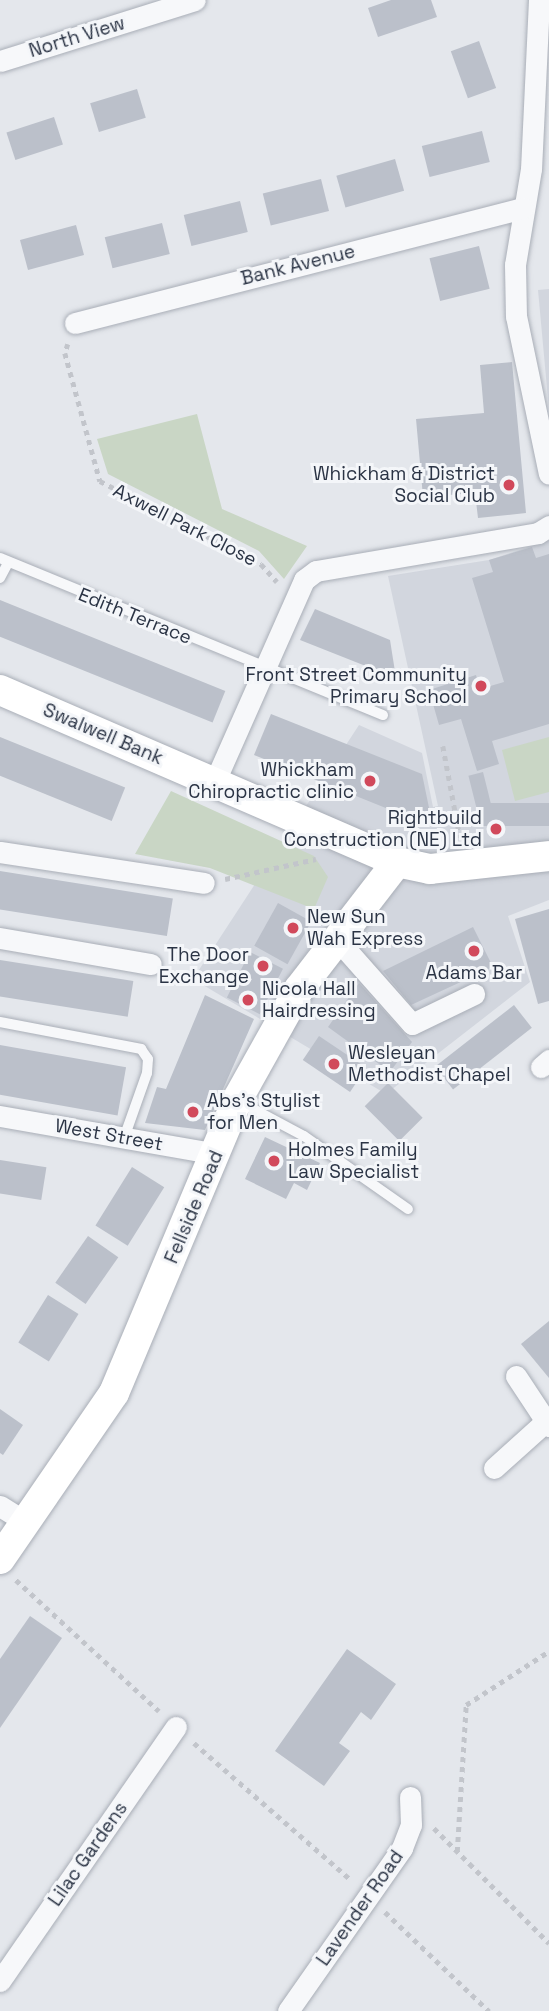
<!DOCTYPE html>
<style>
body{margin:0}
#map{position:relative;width:549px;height:2011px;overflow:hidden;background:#e4e7ec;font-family:"Space Grotesk",sans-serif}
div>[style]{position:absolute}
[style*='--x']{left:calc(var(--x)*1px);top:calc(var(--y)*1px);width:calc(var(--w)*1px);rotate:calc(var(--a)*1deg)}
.built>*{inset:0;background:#d2d6de}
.green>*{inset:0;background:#c9d6c5}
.building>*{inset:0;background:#bbc0ca;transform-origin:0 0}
.path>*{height:4.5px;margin-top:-2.25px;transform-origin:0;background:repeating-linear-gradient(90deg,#c2c5cb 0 5px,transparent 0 10px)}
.roads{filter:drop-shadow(0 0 2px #a9aeb7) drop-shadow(0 0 2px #a9aeb7)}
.lane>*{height:10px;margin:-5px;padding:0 5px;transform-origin:5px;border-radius:5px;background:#f7f8fa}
.street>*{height:21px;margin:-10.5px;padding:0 10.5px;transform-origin:10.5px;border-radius:10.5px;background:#f7f8fa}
.secondary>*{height:30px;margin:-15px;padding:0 15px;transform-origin:15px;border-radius:15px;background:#fff}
.dots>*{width:19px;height:19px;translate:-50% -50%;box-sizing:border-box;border:4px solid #f4f6f9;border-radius:50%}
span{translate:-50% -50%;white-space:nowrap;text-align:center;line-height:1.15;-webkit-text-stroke:6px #f4f6f9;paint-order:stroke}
.street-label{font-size:19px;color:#2b3445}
.poi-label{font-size:19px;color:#2b3445}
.right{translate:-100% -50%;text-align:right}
.left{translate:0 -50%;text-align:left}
</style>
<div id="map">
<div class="built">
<div style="clip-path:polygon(549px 289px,549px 410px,538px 290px)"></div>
<div style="clip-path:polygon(549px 540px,549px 900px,508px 916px,530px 982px,386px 1094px,193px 979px,359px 725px,422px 753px,433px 807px,438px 806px,388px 576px,489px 560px)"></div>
</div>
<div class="green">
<div style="clip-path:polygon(197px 414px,222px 509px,307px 546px,284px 579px,259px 551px,108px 474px,97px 439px)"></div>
<div style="clip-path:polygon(549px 737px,549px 792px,515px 801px,502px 750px)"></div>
<div style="clip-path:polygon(171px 791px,314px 856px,328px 877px,314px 909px,210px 868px,135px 854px)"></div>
</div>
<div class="building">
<div style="clip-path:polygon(391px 0,431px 0,437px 17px,378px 37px,368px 8px)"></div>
<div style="left:479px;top:41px;width:50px;height:30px;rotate:70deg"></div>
<div style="left:137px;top:89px;width:30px;height:49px;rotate:73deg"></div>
<div style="left:54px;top:117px;width:29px;height:50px;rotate:72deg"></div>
<div style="left:482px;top:131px;width:32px;height:62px;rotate:76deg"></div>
<div style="left:395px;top:159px;width:33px;height:61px;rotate:74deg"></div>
<div style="left:321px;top:179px;width:33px;height:60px;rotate:76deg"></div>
<div style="left:240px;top:201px;width:32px;height:58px;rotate:76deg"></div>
<div style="left:162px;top:223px;width:32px;height:59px;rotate:76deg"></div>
<div style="left:76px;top:225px;width:31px;height:58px;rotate:75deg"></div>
<div style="left:479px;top:246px;width:44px;height:51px;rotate:76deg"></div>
<div style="clip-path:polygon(512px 362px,526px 513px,478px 518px,475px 493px,423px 497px,416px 419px,484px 413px,480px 365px)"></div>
<div style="clip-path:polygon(532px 547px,536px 558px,549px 554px,549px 724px,492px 741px,499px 764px,477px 771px,461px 719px,439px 725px,429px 690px,476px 675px,480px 689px,504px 682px,472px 578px,493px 572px,489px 560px)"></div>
<div style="left:0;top:600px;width:243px;height:34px;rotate:22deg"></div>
<div style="clip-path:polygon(315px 609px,390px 640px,396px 678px,300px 640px)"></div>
<div style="clip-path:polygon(271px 714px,422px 774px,433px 827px,254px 755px)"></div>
<div style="left:0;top:737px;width:135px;height:36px;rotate:22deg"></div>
<div style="left:483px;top:772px;width:36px;height:15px;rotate:76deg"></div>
<div style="left:549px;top:803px;width:23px;height:70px;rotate:90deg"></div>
<div style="left:0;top:871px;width:175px;height:38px;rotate:9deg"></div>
<div style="left:278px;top:903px;width:38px;height:49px;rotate:29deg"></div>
<div style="clip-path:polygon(549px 909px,549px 1001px,538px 1004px,515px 919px)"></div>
<div style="clip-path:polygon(473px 927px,493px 967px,411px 1005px,383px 971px)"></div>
<div style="left:250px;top:952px;width:37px;height:51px;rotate:27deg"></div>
<div style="left:0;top:960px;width:135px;height:36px;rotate:9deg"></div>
<div style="clip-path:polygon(359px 983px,412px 1042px,390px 1072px,328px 1027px)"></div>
<div style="clip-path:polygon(205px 995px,254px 1019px,205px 1130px,145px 1123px,157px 1087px,166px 1089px)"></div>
<div style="left:514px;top:1005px;width:29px;height:100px;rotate:52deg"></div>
<div style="left:319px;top:1036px;width:57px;height:29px;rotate:34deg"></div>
<div style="left:0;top:1045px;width:128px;height:49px;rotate:10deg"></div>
<div style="left:388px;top:1083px;width:49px;height:33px;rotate:45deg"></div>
<div style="clip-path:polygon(265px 1137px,320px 1163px,307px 1190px,294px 1183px,286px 1199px,245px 1179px)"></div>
<div style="left:0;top:1160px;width:47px;height:33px;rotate:9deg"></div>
<div style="left:132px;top:1167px;width:38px;height:69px;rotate:32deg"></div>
<div style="left:88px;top:1236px;width:37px;height:57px;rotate:35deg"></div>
<div style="left:48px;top:1295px;width:36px;height:56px;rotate:32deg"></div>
<div style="clip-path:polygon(549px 1321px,549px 1378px,521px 1344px)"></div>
<div style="clip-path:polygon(0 1409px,23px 1425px,3px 1455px,0 1453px)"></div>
<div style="clip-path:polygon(30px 1616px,62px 1638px,0 1728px,0 1659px)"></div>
<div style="clip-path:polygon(347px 1649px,396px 1684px,371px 1720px,361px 1712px,339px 1743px,350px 1751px,324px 1786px,275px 1751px)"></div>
</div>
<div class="path">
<div style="--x:68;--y:344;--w:9;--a:108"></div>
<div style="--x:65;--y:353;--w:133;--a:74.7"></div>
<div style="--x:100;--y:481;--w:181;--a:27.3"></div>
<div style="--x:261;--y:564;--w:24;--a:48"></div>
<div style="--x:443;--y:746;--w:93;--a:79.4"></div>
<div style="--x:225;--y:879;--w:93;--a:-12.4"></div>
<div style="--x:16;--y:1580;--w:194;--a:42.5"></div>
<div style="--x:194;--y:1743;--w:208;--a:41.1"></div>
<div style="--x:434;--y:1828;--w:163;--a:45"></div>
<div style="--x:457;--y:1852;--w:147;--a:-86.5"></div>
<div style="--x:466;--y:1705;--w:99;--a:-33"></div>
<div style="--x:385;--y:1912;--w:144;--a:43.6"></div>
</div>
<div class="roads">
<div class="lane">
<div style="--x:0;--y:558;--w:414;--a:22.3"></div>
<div style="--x:0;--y:578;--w:15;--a:-62"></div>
<div style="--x:0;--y:1022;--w:144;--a:10.8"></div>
<div style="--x:141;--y:1049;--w:12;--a:55"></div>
<div style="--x:148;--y:1059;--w:14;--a:94"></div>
<div style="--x:147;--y:1073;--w:69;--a:109.5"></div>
<div style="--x:240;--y:1102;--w:72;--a:28"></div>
<div style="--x:304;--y:1136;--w:127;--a:35.1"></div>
</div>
<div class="street">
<div style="--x:539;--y:0;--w:169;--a:92.7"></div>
<div style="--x:531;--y:169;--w:97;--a:99.5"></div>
<div style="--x:515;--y:265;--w:51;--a:88.9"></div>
<div style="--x:516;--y:316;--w:161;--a:78.2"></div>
<div style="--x:0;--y:61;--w:204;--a:-17.4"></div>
<div style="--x:75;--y:323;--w:462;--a:-14.4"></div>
<div style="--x:215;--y:781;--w:220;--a:-66.1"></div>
<div style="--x:304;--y:580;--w:15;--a:-37"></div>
<div style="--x:316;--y:571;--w:225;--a:-9.7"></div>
<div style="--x:538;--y:533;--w:13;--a:-32"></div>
<div style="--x:0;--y:852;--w:206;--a:8.6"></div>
<div style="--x:335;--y:937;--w:116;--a:48.5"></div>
<div style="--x:412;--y:1024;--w:69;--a:-25.8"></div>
<div style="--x:0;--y:938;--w:153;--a:9.8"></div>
<div style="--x:541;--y:1067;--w:11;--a:-41"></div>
<div style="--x:0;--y:1116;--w:220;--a:9.9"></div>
<div style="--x:516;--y:1376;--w:60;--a:56.6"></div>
<div style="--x:494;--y:1468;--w:69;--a:-42"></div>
<div style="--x:0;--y:1506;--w:31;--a:32"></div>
<div style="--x:0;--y:1981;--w:309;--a:-55.3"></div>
<div style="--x:288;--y:2011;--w:199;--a:-55"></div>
<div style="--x:402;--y:1848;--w:25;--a:-69"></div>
<div style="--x:411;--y:1825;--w:28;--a:-92"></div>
</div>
<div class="secondary">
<div style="--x:0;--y:690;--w:433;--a:23.4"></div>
<div style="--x:397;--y:862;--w:34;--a:12"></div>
<div style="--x:430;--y:869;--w:120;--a:-6.2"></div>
<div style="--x:0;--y:1559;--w:201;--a:-55.5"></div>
<div style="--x:114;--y:1393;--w:318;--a:-67.2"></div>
<div style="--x:237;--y:1100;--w:127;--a:-60.8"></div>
<div style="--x:299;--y:989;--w:160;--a:-52.3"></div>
</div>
</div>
<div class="dots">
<div style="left:509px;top:485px;background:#d1495b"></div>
<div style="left:481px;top:686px;background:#d1495b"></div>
<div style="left:370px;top:781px;background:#d1495b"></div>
<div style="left:496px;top:829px;background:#d1495b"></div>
<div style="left:293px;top:928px;background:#d1495b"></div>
<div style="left:474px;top:951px;background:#d1495b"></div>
<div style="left:263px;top:966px;background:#d1495b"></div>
<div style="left:248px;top:1000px;background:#d1495b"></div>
<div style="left:334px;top:1064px;background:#d1495b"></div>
<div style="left:193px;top:1112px;background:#d1495b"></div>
<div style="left:274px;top:1161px;background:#d1495b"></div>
</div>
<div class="street-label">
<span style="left:77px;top:37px;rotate:-17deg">North View</span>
<span style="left:298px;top:265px;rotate:-14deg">Bank Avenue</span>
<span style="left:185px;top:525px;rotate:27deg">Axwell Park Close</span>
<span style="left:135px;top:616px;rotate:22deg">Edith Terrace</span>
<span style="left:103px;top:734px;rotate:23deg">Swalwell Bank</span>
<span style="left:109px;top:1135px;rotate:10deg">West Street</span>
<span style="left:194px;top:1207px;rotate:-67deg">Fellside Road</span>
<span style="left:88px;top:1854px;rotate:-55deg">Lilac Gardens</span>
<span style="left:360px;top:1908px;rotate:-55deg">Lavender Road</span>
</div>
<div class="poi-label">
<span class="right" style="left:495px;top:485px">Whickham &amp; District<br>Social Club</span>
<span class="right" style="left:467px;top:686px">Front Street Community<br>Primary School</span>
<span class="right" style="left:354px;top:781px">Whickham<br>Chiropractic clinic</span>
<span class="right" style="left:482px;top:829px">Rightbuild<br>Construction (NE) Ltd</span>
<span class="left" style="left:307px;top:928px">New Sun<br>Wah Express</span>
<span class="right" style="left:249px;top:966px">The Door<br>Exchange</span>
<span style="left:474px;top:973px">Adams Bar</span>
<span class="left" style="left:262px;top:1000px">Nicola Hall<br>Hairdressing</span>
<span class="left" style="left:348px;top:1064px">Wesleyan<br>Methodist Chapel</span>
<span class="left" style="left:207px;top:1112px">Abs's Stylist<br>for Men</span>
<span class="left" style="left:288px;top:1161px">Holmes Family<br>Law Specialist</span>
</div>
</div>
